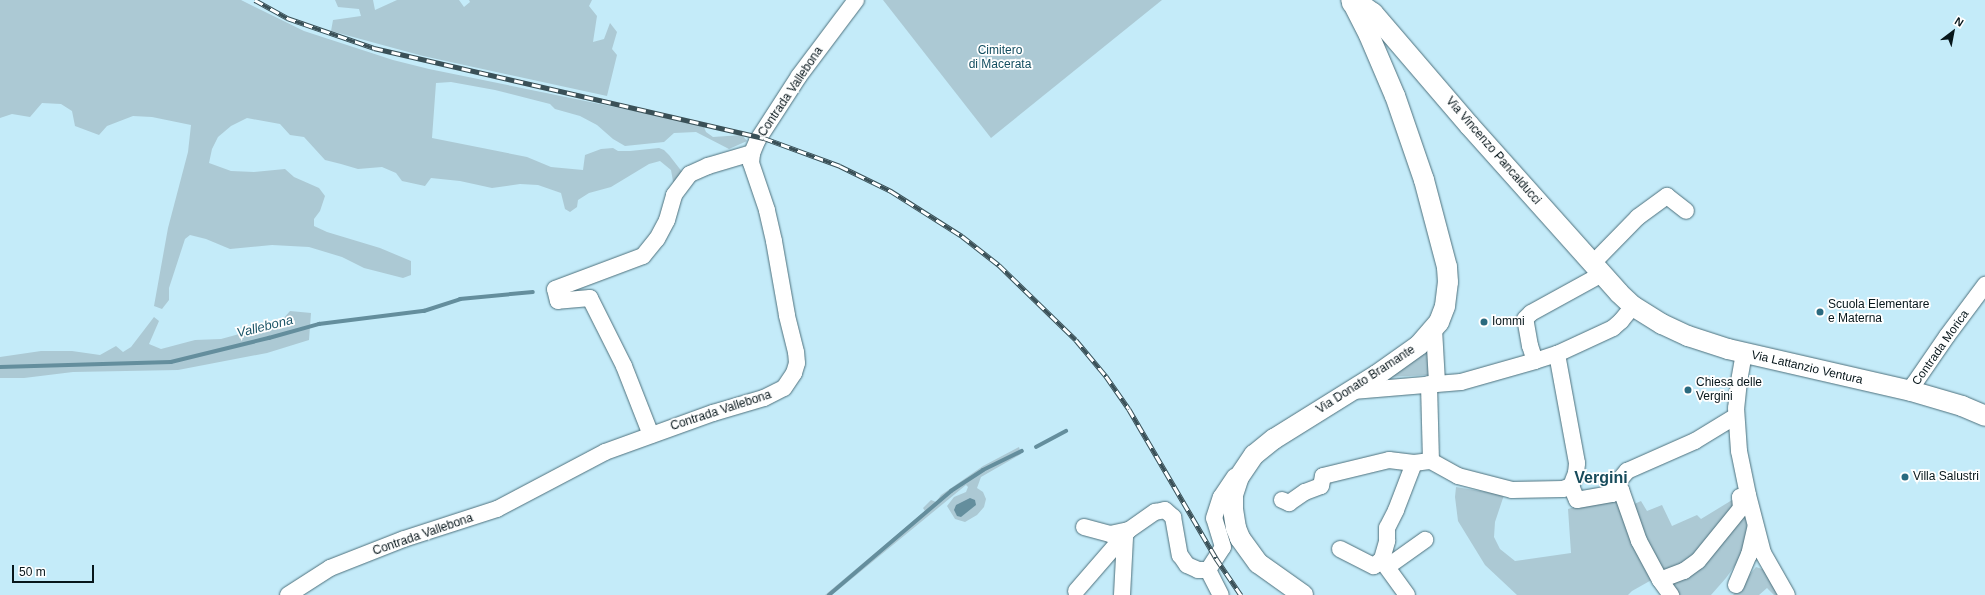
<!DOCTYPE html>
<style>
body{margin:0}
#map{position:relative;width:1985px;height:595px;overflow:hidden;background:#c4ebf9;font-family:Arial,sans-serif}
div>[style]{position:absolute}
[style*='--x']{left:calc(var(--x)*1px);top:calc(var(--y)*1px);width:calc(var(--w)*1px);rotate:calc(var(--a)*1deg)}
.green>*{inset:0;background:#acc9d4}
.water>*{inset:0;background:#648e9d}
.stream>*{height:3.5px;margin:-1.75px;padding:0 1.75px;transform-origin:1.75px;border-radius:1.75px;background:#648e9d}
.roads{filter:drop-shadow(0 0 1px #4d707c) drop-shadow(0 0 1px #4d707c)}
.minor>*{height:16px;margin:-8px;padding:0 8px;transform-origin:8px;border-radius:8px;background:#fff}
.major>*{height:20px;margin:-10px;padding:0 10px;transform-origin:10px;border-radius:10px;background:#fff}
.rail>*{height:4.5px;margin-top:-2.25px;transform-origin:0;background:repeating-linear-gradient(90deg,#fff 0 9px,#3a5057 0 18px);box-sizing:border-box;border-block:1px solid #3a5057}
.dots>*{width:11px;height:11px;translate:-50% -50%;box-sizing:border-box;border:2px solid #fff;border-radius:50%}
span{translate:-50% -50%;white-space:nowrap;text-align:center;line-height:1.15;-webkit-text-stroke:3.5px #fff;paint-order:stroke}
.park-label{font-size:12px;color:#134e60}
.street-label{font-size:12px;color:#07161b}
.poi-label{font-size:12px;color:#07161b}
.left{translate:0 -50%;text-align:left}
.water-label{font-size:13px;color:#1d5668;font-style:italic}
.district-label{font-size:16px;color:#174b5b;font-weight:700}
.north{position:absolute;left:1933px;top:12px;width:40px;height:40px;-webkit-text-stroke:3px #fff;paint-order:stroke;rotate:32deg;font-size:11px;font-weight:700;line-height:16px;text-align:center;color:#07161b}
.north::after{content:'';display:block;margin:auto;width:14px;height:18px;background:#07161b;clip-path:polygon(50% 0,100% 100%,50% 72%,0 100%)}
.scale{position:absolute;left:12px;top:565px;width:82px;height:18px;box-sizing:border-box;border:2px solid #07161b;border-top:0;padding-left:5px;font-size:12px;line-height:14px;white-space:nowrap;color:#07161b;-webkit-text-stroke:3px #fff;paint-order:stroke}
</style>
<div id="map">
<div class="green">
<div style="clip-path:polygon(0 0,241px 0,304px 31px,393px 60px,429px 69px,664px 117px,704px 127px,706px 132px,713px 137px,742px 135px,747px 141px,729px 149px,696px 132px,674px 133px,664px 142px,625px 146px,613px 139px,597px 125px,580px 116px,555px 109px,550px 104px,495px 90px,451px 82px,436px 83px,432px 138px,527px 157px,551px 167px,583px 170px,585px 155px,601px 149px,613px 148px,618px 151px,630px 151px,659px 148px,664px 150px,669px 155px,683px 173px,674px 187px,671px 170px,660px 161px,649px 164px,611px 187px,589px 193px,578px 200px,577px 207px,570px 212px,565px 209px,561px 193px,538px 185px,520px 184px,492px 188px,460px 181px,431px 178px,425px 186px,402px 181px,396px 173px,382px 167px,358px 169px,341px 164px,325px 160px,304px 137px,290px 135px,280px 124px,247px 118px,231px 126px,218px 137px,212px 149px,209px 163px,231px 171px,254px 172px,285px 169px,294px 177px,319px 188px,325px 196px,320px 211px,314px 219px,314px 226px,327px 232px,380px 248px,411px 261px,411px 275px,403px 278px,364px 268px,342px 257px,309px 247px,272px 245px,230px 249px,206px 239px,190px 235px,185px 239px,169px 288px,169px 300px,162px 309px,154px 306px,168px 228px,188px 152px,191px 125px,152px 117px,133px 116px,107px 126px,99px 135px,75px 126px,72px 111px,61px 104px,42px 103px,30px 117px,12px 114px,0 118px)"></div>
<div style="clip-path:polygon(335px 0,373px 0,375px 10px,397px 0,459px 0,464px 7px,470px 2px,469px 0,592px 0,589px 6px,597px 16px,593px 42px,604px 39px,610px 23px,617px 32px,612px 49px,617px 55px,607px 96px,423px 56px,331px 31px,333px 20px,361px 16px,359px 9px,338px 7px)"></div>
<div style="clip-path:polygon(883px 0,1162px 0,991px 138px)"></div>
<div style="clip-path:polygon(290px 311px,311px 313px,309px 340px,267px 353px,178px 370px,73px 372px,24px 378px,0 378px,0 357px,41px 351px,72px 351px,100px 355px,116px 346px,123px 352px,131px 347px,154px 317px,159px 321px,149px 344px,161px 349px,195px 340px,221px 339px,254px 330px,283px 319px)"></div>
<div style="clip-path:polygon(1428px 347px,1429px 375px,1388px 377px)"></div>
<div style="clip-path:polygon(1019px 447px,1021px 454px,981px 477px,977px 488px,983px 492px,986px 499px,984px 507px,977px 515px,965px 522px,955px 519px,947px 506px,954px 497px,966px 492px,968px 487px,966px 485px,832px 595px,825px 595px,925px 511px,923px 508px,931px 500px,936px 502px,941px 495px,983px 466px)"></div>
<div style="clip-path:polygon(1456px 487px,1504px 495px,1495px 522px,1494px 537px,1500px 549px,1515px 561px,1571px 553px,1568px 509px,1616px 494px,1655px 578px,1632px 591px,1628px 595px,1517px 595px,1485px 565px,1458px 521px,1455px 497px)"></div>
<div style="clip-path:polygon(1737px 497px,1737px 505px,1697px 557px,1661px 576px,1630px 506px,1641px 501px,1647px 511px,1662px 505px,1672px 526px,1697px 515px,1701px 519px)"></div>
<div style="clip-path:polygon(1745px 508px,1747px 527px,1745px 544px,1736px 564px,1726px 578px,1711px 595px,1673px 595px,1663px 580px,1685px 574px)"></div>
<div style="clip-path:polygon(1756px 567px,1765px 570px,1782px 595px,1774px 595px,1767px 588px,1759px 595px,1733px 595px)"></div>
</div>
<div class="water">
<div style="clip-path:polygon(970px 498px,975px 500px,976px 505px,961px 517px,957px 516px,954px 510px,956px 505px)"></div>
</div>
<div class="stream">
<div style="--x:0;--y:367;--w:171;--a:-1.7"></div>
<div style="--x:171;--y:362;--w:101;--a:-13.8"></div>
<div style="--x:269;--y:338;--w:52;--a:-15.6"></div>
<div style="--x:319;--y:324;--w:106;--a:-7.1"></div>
<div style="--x:424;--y:311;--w:38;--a:-18"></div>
<div style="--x:460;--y:299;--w:73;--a:-5.5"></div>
<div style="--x:1036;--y:447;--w:34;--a:-28"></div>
<div style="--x:829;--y:595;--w:160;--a:-40.4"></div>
<div style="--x:951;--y:491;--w:38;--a:-33"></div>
<div style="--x:983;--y:470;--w:43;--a:-26"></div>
</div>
<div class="roads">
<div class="minor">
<div style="--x:1593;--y:263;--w:64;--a:-45.6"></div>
<div style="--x:1638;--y:217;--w:36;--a:-36"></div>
<div style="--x:1667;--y:196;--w:24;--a:38"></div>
<div style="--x:1434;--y:329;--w:54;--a:86.8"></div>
<div style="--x:1744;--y:353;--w:28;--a:100"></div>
<div style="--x:1739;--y:381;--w:27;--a:96"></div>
<div style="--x:1736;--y:408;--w:43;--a:86"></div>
<div style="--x:1739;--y:451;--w:45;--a:78.4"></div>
<div style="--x:1748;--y:495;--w:60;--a:75.5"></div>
<div style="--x:1763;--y:553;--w:48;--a:60.3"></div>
<div style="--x:1535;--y:361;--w:16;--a:-108"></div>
<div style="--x:1530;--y:346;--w:27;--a:-100"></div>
<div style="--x:1525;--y:319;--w:8;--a:-45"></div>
<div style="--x:1531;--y:313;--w:81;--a:-28.8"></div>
<div style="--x:1353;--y:391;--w:108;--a:-4.8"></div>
<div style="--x:1461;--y:382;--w:77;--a:-15.8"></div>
<div style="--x:1535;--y:361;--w:23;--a:-18"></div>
<div style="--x:1557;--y:354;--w:62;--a:-24.9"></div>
<div style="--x:1613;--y:328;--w:11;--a:-41"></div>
<div style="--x:1621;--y:321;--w:19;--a:-51"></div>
<div style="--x:1911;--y:391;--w:8;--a:-67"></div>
<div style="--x:1914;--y:384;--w:58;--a:-55.5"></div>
<div style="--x:1947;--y:336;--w:64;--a:-53.3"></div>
<div style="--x:651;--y:435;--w:74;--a:-111.4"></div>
<div style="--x:624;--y:366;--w:76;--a:-116.6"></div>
<div style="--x:590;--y:298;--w:32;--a:175"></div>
<div style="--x:558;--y:301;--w:12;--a:-104"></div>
<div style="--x:555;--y:289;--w:94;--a:-20.6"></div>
<div style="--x:643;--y:256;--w:22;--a:-51"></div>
<div style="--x:657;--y:239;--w:21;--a:-62"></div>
<div style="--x:667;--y:220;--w:26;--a:-74"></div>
<div style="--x:674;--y:195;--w:26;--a:-53"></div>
<div style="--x:690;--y:174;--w:20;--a:-24"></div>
<div style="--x:708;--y:166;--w:46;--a:-16.5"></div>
<div style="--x:1431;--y:461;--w:31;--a:29"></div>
<div style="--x:1458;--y:476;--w:56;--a:14.5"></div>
<div style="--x:1512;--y:490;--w:51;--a:-1.1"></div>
<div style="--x:1563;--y:489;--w:9;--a:-21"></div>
<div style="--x:1571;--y:486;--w:14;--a:-69"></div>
<div style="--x:1576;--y:473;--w:10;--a:-84"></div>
<div style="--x:1577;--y:463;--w:111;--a:-100.4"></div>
<div style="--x:1571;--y:486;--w:15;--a:67"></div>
<div style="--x:1577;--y:500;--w:36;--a:-10"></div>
<div style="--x:1612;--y:494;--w:10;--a:-24"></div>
<div style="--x:1621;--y:490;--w:54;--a:70.6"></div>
<div style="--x:1639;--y:541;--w:44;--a:61.7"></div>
<div style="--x:1660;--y:580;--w:26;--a:-21"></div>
<div style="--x:1684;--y:571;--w:17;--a:-36"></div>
<div style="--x:1698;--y:561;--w:68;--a:-50.9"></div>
<div style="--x:1741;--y:508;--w:11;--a:-95"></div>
<div style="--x:1740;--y:497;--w:8;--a:-14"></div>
<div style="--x:1612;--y:494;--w:12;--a:-66"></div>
<div style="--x:1617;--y:483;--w:16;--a:-50"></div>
<div style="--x:1627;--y:471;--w:74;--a:-23.8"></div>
<div style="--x:1695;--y:441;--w:48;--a:-31.4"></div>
<div style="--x:1282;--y:500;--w:8;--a:23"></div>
<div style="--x:1289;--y:503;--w:19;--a:-35"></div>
<div style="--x:1305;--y:492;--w:17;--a:-21"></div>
<div style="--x:1321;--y:486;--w:10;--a:-79"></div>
<div style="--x:1323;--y:476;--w:68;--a:-13.6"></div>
<div style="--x:1389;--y:460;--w:25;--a:7"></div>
<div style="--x:1414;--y:463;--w:17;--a:-7"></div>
<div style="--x:1431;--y:461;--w:77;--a:-91.5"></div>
<div style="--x:1084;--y:527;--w:27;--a:15"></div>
<div style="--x:1110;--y:534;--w:19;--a:-12"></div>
<div style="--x:1340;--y:549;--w:38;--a:27"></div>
<div style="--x:1374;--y:566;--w:11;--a:-41"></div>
<div style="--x:1382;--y:559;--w:19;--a:-74"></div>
<div style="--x:1387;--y:541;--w:13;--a:-90"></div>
<div style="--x:1387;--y:528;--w:20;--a:-63"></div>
<div style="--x:1396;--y:510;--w:50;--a:-69"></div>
<div style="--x:1208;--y:570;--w:28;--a:63"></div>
<div style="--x:1660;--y:580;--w:19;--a:54"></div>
<div style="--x:1736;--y:585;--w:33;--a:-67"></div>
<div style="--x:1749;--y:555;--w:28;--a:-77"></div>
<div style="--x:1076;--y:591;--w:81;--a:-49"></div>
<div style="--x:1129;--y:530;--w:32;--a:-35"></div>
<div style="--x:1155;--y:512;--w:10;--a:-11"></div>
<div style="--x:1165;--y:510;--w:11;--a:41"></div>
<div style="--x:1173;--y:517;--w:39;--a:80"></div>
<div style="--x:1180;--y:555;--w:12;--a:55"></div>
<div style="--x:1187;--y:565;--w:12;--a:24"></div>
<div style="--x:1198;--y:570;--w:10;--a:0"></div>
<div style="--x:1208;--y:570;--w:27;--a:-57"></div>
<div style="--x:1223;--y:547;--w:30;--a:-107"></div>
<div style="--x:1214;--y:518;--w:22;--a:-72"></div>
<div style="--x:1221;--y:497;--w:25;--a:-56"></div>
<div style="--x:288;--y:595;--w:50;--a:-32.7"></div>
<div style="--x:330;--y:568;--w:79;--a:-21.4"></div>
<div style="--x:404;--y:539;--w:98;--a:-17.9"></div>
<div style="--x:497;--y:509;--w:122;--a:-27.8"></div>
<div style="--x:605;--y:452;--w:115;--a:-19.9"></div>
<div style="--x:713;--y:413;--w:53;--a:-16.4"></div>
<div style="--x:764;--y:398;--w:22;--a:-27"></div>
<div style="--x:784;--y:388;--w:18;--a:-56"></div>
<div style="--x:794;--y:373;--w:10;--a:-73"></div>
<div style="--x:797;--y:363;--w:11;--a:-95"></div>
<div style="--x:796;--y:352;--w:38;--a:-104"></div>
<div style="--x:787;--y:315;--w:75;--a:-100"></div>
<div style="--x:774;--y:241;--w:32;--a:-103"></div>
<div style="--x:767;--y:210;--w:50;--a:-108.8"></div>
<div style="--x:751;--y:163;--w:10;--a:-84"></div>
<div style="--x:752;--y:153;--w:13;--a:-67"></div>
<div style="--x:757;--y:141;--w:77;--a:-57.1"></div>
<div style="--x:799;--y:76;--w:95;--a:-53.1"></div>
<div style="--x:1122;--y:595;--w:58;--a:-87"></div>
<div style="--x:1407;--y:595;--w:34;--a:-126"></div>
<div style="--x:1387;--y:567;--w:47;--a:-35.4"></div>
</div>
<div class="major">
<div style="--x:1352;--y:3;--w:8;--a:7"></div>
<div style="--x:1360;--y:4;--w:16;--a:35"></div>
<div style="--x:1373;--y:13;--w:148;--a:49.4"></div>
<div style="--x:1469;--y:125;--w:225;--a:48.2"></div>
<div style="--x:1619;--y:293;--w:19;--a:43"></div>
<div style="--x:1633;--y:306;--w:34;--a:32"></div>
<div style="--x:1662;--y:324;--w:29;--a:25"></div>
<div style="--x:1688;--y:336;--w:42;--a:18"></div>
<div style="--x:1728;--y:349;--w:188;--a:12.9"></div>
<div style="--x:1911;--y:391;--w:53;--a:16.4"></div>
<div style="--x:1962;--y:406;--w:25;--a:23"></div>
<div style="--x:1303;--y:595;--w:55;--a:-144.6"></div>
<div style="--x:1258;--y:563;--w:31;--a:-126"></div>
<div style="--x:1240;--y:538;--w:11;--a:-112"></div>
<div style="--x:1236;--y:528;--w:19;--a:-99"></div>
<div style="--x:1233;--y:509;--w:14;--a:-90"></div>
<div style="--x:1233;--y:495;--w:19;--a:-72"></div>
<div style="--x:1239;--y:477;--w:27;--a:-56"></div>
<div style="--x:1254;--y:455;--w:26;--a:-39"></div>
<div style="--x:1274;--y:439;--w:121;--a:-31.9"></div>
<div style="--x:1377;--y:375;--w:52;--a:-35.5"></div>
<div style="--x:1419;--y:345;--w:30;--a:-49"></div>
<div style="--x:1439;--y:322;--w:17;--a:-69"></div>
<div style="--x:1445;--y:306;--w:24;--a:-83"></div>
<div style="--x:1448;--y:282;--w:15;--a:-94"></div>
<div style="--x:1447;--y:267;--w:90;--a:-104.8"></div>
<div style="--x:1424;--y:180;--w:89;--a:-109"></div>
<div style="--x:1395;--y:96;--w:66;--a:-113.1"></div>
<div style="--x:1369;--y:35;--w:39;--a:-117"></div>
</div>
</div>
<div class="rail">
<div style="--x:255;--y:0;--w:37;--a:29"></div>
<div style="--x:287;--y:18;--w:92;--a:19"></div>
<div style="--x:374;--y:48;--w:400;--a:13"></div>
<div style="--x:764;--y:138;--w:81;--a:20.2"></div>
<div style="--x:840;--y:166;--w:57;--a:26.1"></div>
<div style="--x:891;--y:191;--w:84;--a:32.4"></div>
<div style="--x:962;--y:236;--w:47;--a:38.1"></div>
<div style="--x:999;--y:265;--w:107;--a:44.2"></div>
<div style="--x:1076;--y:340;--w:47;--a:50.2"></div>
<div style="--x:1106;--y:376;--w:40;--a:55.1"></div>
<div style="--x:1129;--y:409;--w:173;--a:59.7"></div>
<div style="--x:1216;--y:558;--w:45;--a:56"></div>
</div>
<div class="dots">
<div style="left:1820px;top:312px;background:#2a6a7f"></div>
<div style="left:1484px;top:322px;background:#2a6a7f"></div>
<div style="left:1688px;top:390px;background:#2a6a7f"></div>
<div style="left:1905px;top:477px;background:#2a6a7f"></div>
</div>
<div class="park-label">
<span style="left:1000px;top:58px">Cimitero<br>di Macerata</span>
</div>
<div class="street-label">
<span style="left:791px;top:92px;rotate:-56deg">Contrada Vallebona</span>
<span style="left:1493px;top:151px;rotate:49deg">Via Vincenzo Pancalducci</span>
<span style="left:1941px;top:348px;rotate:-55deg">Contrada Morica</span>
<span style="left:1807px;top:368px;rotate:13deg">Via Lattanzio Ventura</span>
<span style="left:1366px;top:380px;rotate:-33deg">Via Donato Bramante</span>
<span style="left:721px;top:411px;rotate:-18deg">Contrada Vallebona</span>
<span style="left:423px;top:535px;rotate:-19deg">Contrada Vallebona</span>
</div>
<div class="poi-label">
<span class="left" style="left:1828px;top:312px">Scuola Elementare<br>e Materna</span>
<span class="left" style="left:1492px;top:322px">Iommi</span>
<span class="left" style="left:1696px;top:390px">Chiesa delle<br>Vergini</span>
<span class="left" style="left:1913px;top:477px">Villa Salustri</span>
</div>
<div class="water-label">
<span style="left:265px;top:327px;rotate:-14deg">Vallebona</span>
</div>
<div class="district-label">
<span style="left:1601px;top:478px">Vergini</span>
</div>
<div class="north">N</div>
<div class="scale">50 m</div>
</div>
